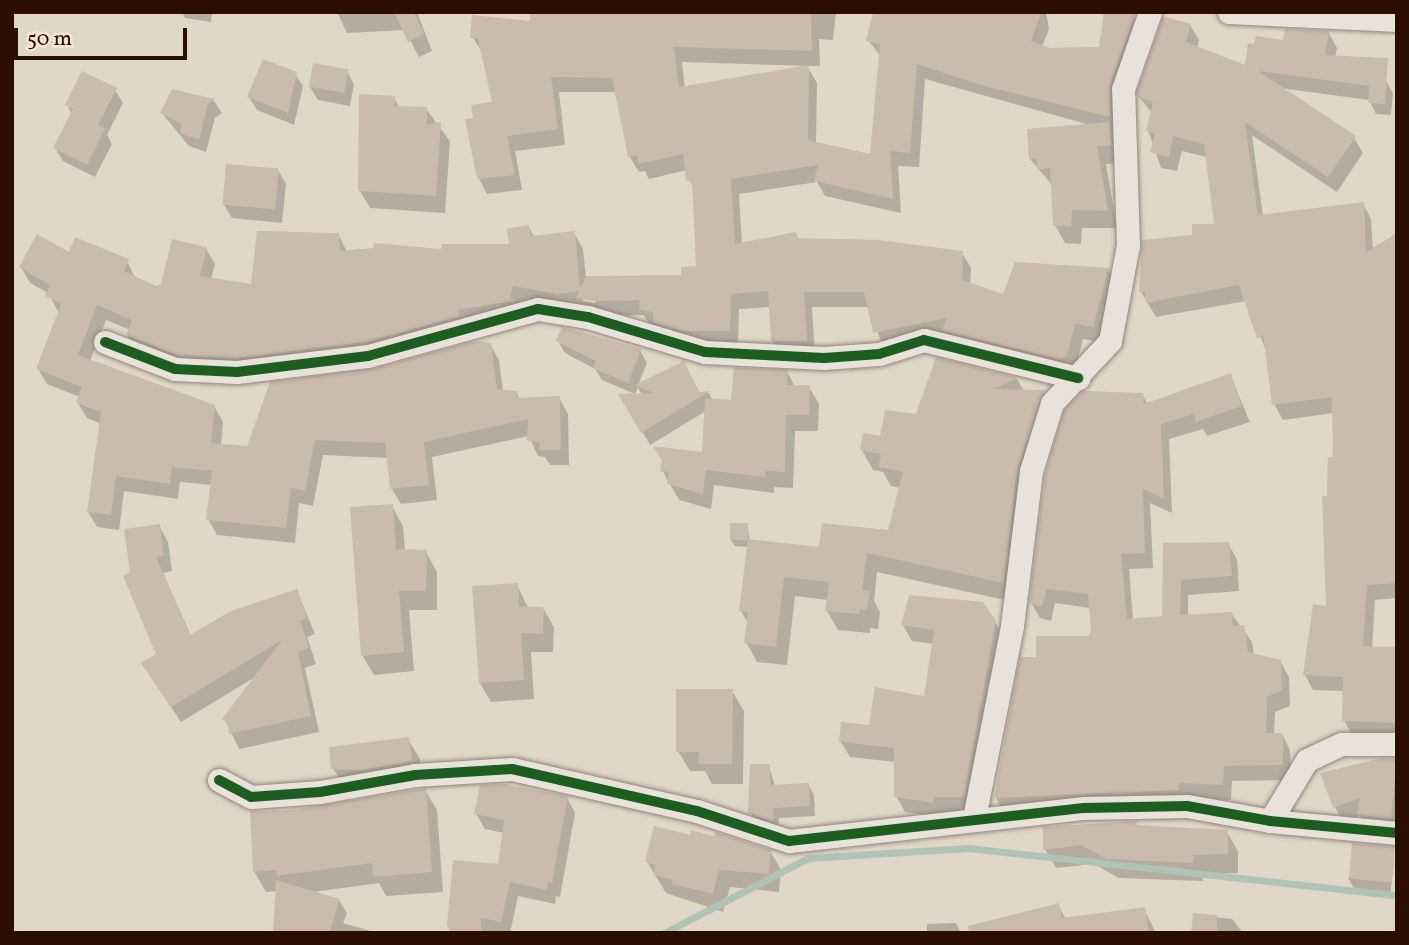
<!DOCTYPE html>
<style>
body{margin:0}
#map{position:relative;width:1409px;height:945px;overflow:hidden;background:#e1d7c6;font-family:Vollkorn,serif}
div>[style]{position:absolute}
[style*='--x']{left:calc(var(--x)*1px);top:calc(var(--y)*1px);width:calc(var(--w)*1px);rotate:calc(var(--a)*1deg)}
.shadow>*{inset:0;background:#0003}
.stream>*{height:7px;margin:-3.5px;padding:0 3.5px;transform-origin:3.5px;border-radius:3.5px;background:#afc3b7}
.building>*{inset:0;background:#cabbac;transform-origin:0 0}
.roads{filter:drop-shadow(0 0 2px #8f867b) drop-shadow(0 0 2px #8f867b)}
.street>*{height:23px;margin:-11.5px;padding:0 11.5px;transform-origin:11.5px;border-radius:11.5px;background:#e8e2da}
.cycleway>*{height:10px;margin:-5px;padding:0 5px;transform-origin:5px;border-radius:5px;background:#1b5e20}
span{translate:-50% -50%;white-space:nowrap;text-align:center;line-height:1.15;-webkit-text-stroke:5px #f3e7d3;paint-order:stroke}
.frame{position:absolute;inset:0;border:14px solid #2a0e00;pointer-events:none}
.scale{position:absolute;left:14px;top:28px;width:173px;height:32px;box-sizing:border-box;border:4px solid #2a0e00;border-top:0;padding-left:9px;font-size:21px;line-height:24px;white-space:nowrap;color:#2a0e00;-webkit-text-stroke:5px #f3e7d3;paint-order:stroke}
</style>
<div id="map">
<div class="shadow">
<div style="clip-path:polygon(182px 12px,212px 12px,211px 22px,185px 18px)"></div>
<div style="clip-path:polygon(337px 12px,417px 12px,432px 51px,419px 57px,405px 30px,347px 33px)"></div>
<div style="clip-path:polygon(evenodd,629px 12px,836px 12px,833px 40px,819px 39px,820px 66px,807px 66px,817px 83px,816px 143px,872px 156px,881px 57px,868px 40px,875px 12px,1046px 12px,1049px 29px,1042px 47px,1050px 50px,1100px 49px,1106px 12px,1133px 15px,1142px 31px,1118px 131px,1113px 130px,1119px 141px,1120px 163px,1106px 164px,1117px 228px,1082px 228px,1081px 244px,1065px 243px,1055px 225px,1053px 186px,1030px 159px,1090px 125px,925px 79px,919px 167px,898px 166px,901px 213px,825px 196px,817px 182px,739px 194px,742px 244px,799px 240px,962px 253px,971px 268px,970px 285px,1004px 296px,1108px 270px,1117px 285px,1101px 342px,1083px 339px,1075px 371px,953px 345px,883px 348px,869px 307px,812px 307px,815px 356px,781px 356px,772px 341px,770px 307px,739px 309px,738px 346px,694px 346px,650px 325px,644px 315px,603px 316px,522px 301px,524px 316px,246px 373px,136px 350px,127px 335px,130px 330px,106px 320px,90px 361px,214px 406px,223px 422px,221px 445px,248px 448px,372px 371px,490px 344px,499px 360px,503px 391px,516px 392px,520px 400px,559px 398px,568px 414px,569px 465px,550px 465px,545px 457px,538px 456px,529px 436px,432px 457px,437px 500px,401px 504px,392px 489px,388px 458px,323px 455px,313px 506px,299px 503px,295px 543px,217px 535px,208px 519px,212px 485px,180px 482px,178px 499px,124px 491px,119px 530px,97px 527px,88px 512px,101px 424px,87px 418px,78px 403px,80px 397px,47px 384px,38px 369px,59px 313px,48px 293px,30px 283px,21px 267px,70px 255px,127px 261px,135px 278px,156px 288px,206px 249px,215px 264px,211px 279px,252px 286px,338px 234px,347px 252px,443px 251px,511px 245px,529px 227px,534px 237px,574px 233px,583px 249px,586px 278px,683px 277px,698px 268px,694px 190px,687px 170px,649px 179px,645px 171px,639px 172px,630px 157px,617px 92px,559px 92px,565px 145px,515px 151px,522px 190px,487px 194px,479px 179px,475px 119px,494px 104px,483px 53px,472px 37px,532px 23px,629px 12px,682px 62px,807px 66px,685px 88px,682px 62px,629px 12px,583px 297px,596px 300px,595px 303px,583px 301px,583px 297px)"></div>
<div style="clip-path:polygon(1190px 25px,1199px 40px,1197px 48px,1246px 67px,1285px 42px,1328px 32px,1337px 48px,1335px 57px,1386px 81px,1393px 93px,1391px 115px,1376px 114px,1369px 100px,1280px 88px,1354px 138px,1363px 153px,1337px 192px,1252px 135px,1263px 216px,1363px 204px,1371px 219px,1373px 250px,1397px 237px,1397px 598px,1375px 600px,1372px 648px,1397px 649px,1397px 737px,1352px 735px,1344px 720px,1345px 691px,1313px 690px,1305px 675px,1328px 608px,1334px 413px,1283px 420px,1274px 404px,1267px 353px,1246px 301px,1156px 317px,1141px 292px,1194px 236px,1216px 225px,1207px 157px,1182px 151px,1177px 171px,1161px 168px,1148px 130px,1152px 113px,1139px 97px)"></div>
<div style="clip-path:polygon(347px 71px,354px 84px,350px 106px,318px 100px,310px 87px)"></div>
<div style="clip-path:polygon(295px 74px,303px 86px,294px 125px,257px 110px,249px 97px)"></div>
<div style="clip-path:polygon(115px 90px,123px 103px,107px 135px,112px 144px,95px 177px,63px 161px,55px 148px,72px 114px,67px 105px)"></div>
<div style="clip-path:polygon(173px 91px,214px 101px,222px 113px,215px 118px,206px 152px,189px 146px,162px 113px)"></div>
<div style="clip-path:polygon(394px 98px,400px 108px,426px 109px,450px 141px,445px 213px,370px 208px,360px 191px)"></div>
<div style="clip-path:polygon(278px 170px,286px 184px,282px 223px,232px 218px,224px 205px)"></div>
<div style="clip-path:polygon(558px 341px,640px 350px,647px 363px,638px 385px,684px 363px,700px 393px,709px 393px,713px 401px,733px 402px,787px 372px,795px 387px,809px 387px,819px 404px,818px 431px,795px 431px,793px 488px,774px 487px,774px 493px,714px 485px,711px 509px,679px 500px,662px 470px,704px 454px,706px 411px,650px 445px,621px 396px,642px 395px,638px 387px,635px 394px,602px 380px,595px 369px,565px 353px)"></div>
<div style="clip-path:polygon(937px 359px,1017px 379px,1024px 391px,1044px 392px,1055px 411px,1014px 602px,877px 572px,874px 601px,880px 612px,878px 629px,870px 628px,870px 633px,838px 630px,827px 611px,829px 600px,795px 596px,787px 665px,757px 662px,746px 642px,748px 623px,741px 611px,749px 547px,735px 546px,731px 540px,747px 525px,750px 541px,821px 549px,890px 532px,900px 488px,891px 486px,883px 472px,873px 470px,862px 450px,917px 416px)"></div>
<div style="clip-path:polygon(1230px 375px,1250px 422px,1207px 436px,1203px 429px,1169px 439px,1172px 513px,1150px 503px,1153px 568px,1129px 569px,1133px 620px,1164px 618px,1165px 545px,1228px 544px,1237px 559px,1239px 591px,1188px 595px,1188px 616px,1231px 613px,1252px 642px,1254px 655px,1280px 661px,1289px 677px,1290px 706px,1275px 712px,1274px 735px,1282px 734px,1290px 750px,1291px 780px,1232px 781px,1231px 800px,1186px 798px,1004px 813px,996px 798px,1038px 659px,1089px 638px,1093px 631px,1091px 608px,1055px 603px,1051px 621px,1040px 618px,1031px 603px,1142px 394px,1148px 405px)"></div>
<div style="clip-path:polygon(392px 506px,403px 526px,405px 551px,426px 552px,437px 572px,437px 610px,409px 610px,414px 671px,374px 675px,362px 655px)"></div>
<div style="clip-path:polygon(159px 526px,168px 542px,172px 571px,163px 573px,191px 636px,297px 591px,315px 634px,307px 637px,316px 664px,305px 668px,319px 732px,239px 749px,225px 720px,257px 676px,181px 722px,153px 680px,158px 654px,132px 574px)"></div>
<div style="clip-path:polygon(517px 585px,528px 608px,543px 608px,554px 627px,553px 652px,531px 652px,534px 699px,491px 702px,480px 683px)"></div>
<div style="clip-path:polygon(995px 622px,1004px 638px,972px 812px,942px 812px,942px 818px,905px 812px,896px 796px,896px 762px,850px 757px,841px 742px,925px 698px,934px 644px,912px 641px,903px 625px)"></div>
<div style="clip-path:polygon(732px 691px,744px 711px,743px 784px,712px 784px,705px 771px,690px 771px,678px 751px)"></div>
<div style="clip-path:polygon(408px 739px,420px 759px,422px 781px,345px 788px,333px 768px)"></div>
<div style="clip-path:polygon(1397px 761px,1397px 833px,1368px 830px,1360px 816px,1343px 822px,1335px 807px)"></div>
<div style="clip-path:polygon(769px 766px,775px 786px,808px 784px,814px 795px,815px 816px,779px 818px,778px 830px,756px 823px,750px 812px)"></div>
<div style="clip-path:polygon(425px 790px,437px 810px,443px 892px,386px 896px,379px 883px,313px 892px,339px 900px,347px 913px,343px 923px,378px 933px,275px 933px,277px 891px,266px 892px,254px 871px,293px 811px)"></div>
<div style="clip-path:polygon(567px 798px,575px 813px,560px 897px,556px 896px,555px 904px,518px 896px,510px 933px,453px 933px,499px 866px,504px 833px,485px 829px,476px 814px)"></div>
<div style="clip-path:polygon(1136px 823px,1138px 827px,1227px 832px,1238px 851px,1238px 873px,1203px 874px,1203px 881px,1119px 878px,1094px 864px,1056px 868px,1045px 849px,1045px 828px)"></div>
<div style="clip-path:polygon(1386px 848px,1394px 861px,1390px 897px,1356px 892px,1348px 878px)"></div>
<div style="clip-path:polygon(770px 851px,781px 870px,779px 892px,730px 887px,723px 912px,666px 893px,647px 862px)"></div>
<div style="clip-path:polygon(1058px 905px,1066px 919px,1144px 909px,1156px 933px,991px 933px)"></div>
<div style="clip-path:polygon(1194px 915px,1232px 919px,1243px 933px,1193px 933px)"></div>
<div style="clip-path:polygon(956px 923px,961px 933px,927px 933px,927px 924px)"></div>
</div>
<div class="stream">
<div style="--x:664;--y:933;--w:162;--a:-27.5"></div>
<div style="--x:808;--y:858;--w:160;--a:-3.6"></div>
<div style="--x:968;--y:848;--w:432;--a:6.3"></div>
</div>
<div class="building">
<div style="clip-path:polygon(394px 12px,414px 12px,424px 34px,408px 42px)"></div>
<div style="clip-path:polygon(574px 12px,811px 12px,812px 51px,674px 47px,679px 87px,809px 65px,808px 140px,870px 154px,880px 44px,866px 41px,873px 12px,1041px 12px,1031px 41px,1050px 48px,1099px 47px,1104px 12px,1135px 14px,1110px 84px,1110px 117px,984px 86px,917px 64px,910px 153px,890px 151px,893px 199px,814px 181px,818px 165px,731px 179px,735px 244px,796px 232px,798px 238px,879px 240px,963px 251px,962px 280px,1003px 294px,1015px 262px,1109px 268px,1093px 327px,1075px 324px,1067px 356px,1060px 359px,942px 330px,947px 318px,873px 333px,864px 292px,804px 292px,807px 341px,771px 341px,768px 291px,731px 294px,730px 331px,684px 331px,653px 322px,653px 312px,639px 309px,640px 300px,593px 301px,576px 298px,579px 291px,557px 294px,513px 286px,510px 298px,517px 300px,457px 310px,460px 316px,365px 342px,236px 358px,178px 355px,126px 335px,132px 320px,97px 305px,78px 355px,215px 405px,211px 443px,247px 446px,270px 382px,372px 369px,475px 341px,491px 343px,497px 389px,517px 391px,516px 398px,560px 396px,561px 450px,540px 450px,539px 442px,527px 441px,528px 419px,424px 442px,429px 485px,390px 489px,385px 443px,315px 440px,305px 491px,291px 488px,286px 528px,206px 520px,212px 471px,172px 467px,170px 484px,116px 476px,111px 515px,87px 512px,101px 412px,76px 403px,82px 387px,36px 369px,61px 304px,45px 296px,50px 285px,19px 267px,37px 234px,69px 252px,75px 237px,129px 259px,124px 271px,156px 286px,161px 284px,172px 239px,207px 247px,200px 276px,251px 284px,257px 231px,339px 233px,340px 251px,373px 248px,374px 243px,441px 249px,442px 244px,509px 244px,507px 229px,529px 225px,531px 236px,575px 231px,580px 288px,586px 276px,681px 275px,681px 267px,696px 266px,692px 180px,686px 181px,683px 154px,639px 164px,637px 155px,628px 157px,612px 78px,551px 77px,558px 129px,507px 136px,515px 175px,477px 179px,465px 119px,473px 118px,471px 105px,492px 102px,478px 39px,470px 38px,472px 15px,530px 21px,530px 14px)"></div>
<div style="clip-path:polygon(1163px 16px,1191px 24px,1186px 42px,1245px 65px,1248px 43px,1254px 44px,1256px 36px,1283px 40px,1285px 29px,1329px 31px,1325px 55px,1388px 58px,1385px 104px,1368px 103px,1369px 86px,1258px 71px,1356px 136px,1328px 177px,1245px 122px,1258px 215px,1364px 202px,1366px 252px,1397px 233px,1397px 583px,1367px 585px,1363px 646px,1397px 647px,1397px 723px,1342px 721px,1343px 677px,1303px 675px,1313px 604px,1326px 606px,1322px 496px,1327px 496px,1328px 457px,1333px 457px,1332px 397px,1272px 405px,1263px 335px,1257px 339px,1239px 285px,1145px 303px,1145px 292px,1139px 292px,1142px 240px,1192px 235px,1192px 224px,1214px 224px,1204px 144px,1173px 136px,1169px 157px,1150px 152px,1155px 133px,1146px 131px,1153px 102px,1137px 97px,1137px 91px)"></div>
<div style="clip-path:polygon(263px 59px,297px 72px,288px 113px,247px 97px)"></div>
<div style="left:313px;top:63px;width:36px;height:24px;rotate:10deg"></div>
<div style="clip-path:polygon(82px 71px,117px 88px,98px 125px,105px 129px,87px 165px,53px 148px,73px 109px,65px 105px)"></div>
<div style="clip-path:polygon(172px 89px,215px 99px,208px 104px,199px 140px,180px 133px,182px 124px,160px 113px)"></div>
<div style="clip-path:polygon(359px 94px,395px 96px,394px 106px,427px 107px,427px 124px,441px 122px,436px 196px,358px 191px)"></div>
<div style="clip-path:polygon(1110px 122px,1111px 146px,1097px 146px,1108px 211px,1072px 210px,1071px 227px,1053px 225px,1050px 168px,1038px 170px,1036px 159px,1029px 159px,1027px 129px)"></div>
<div style="left:226px;top:164px;width:53px;height:41px;rotate:5deg"></div>
<div style="clip-path:polygon(562px 327px,641px 349px,628px 383px,593px 368px,596px 361px,556px 341px)"></div>
<div style="clip-path:polygon(936px 357px,1018px 378px,993px 389px,1045px 390px,1017px 469px,1003px 583px,867px 553px,862px 590px,870px 591px,867px 610px,860px 609px,859px 614px,825px 611px,829px 582px,784px 577px,776px 647px,744px 643px,748px 612px,739px 611px,748px 539px,819px 547px,822px 523px,888px 530px,903px 472px,878px 467px,881px 454px,860px 450px,863px 433px,880px 436px,885px 410px,916px 414px)"></div>
<div style="clip-path:polygon(684px 361px,699px 392px,710px 391px,641px 433px,618px 394px,654px 393px,634px 385px)"></div>
<div style="clip-path:polygon(734px 367px,788px 370px,787px 385px,810px 385px,809px 415px,786px 415px,785px 472px,765px 471px,765px 477px,706px 470px,703px 494px,667px 484px,669px 472px,660px 471px,662px 460px,653px 446px,702px 452px,705px 398px,731px 400px)"></div>
<div style="clip-path:polygon(1231px 373px,1242px 406px,1196px 422px,1194px 414px,1161px 424px,1164px 499px,1143px 489px,1145px 553px,1121px 554px,1127px 619px,1162px 616px,1163px 543px,1229px 542px,1232px 576px,1181px 580px,1180px 615px,1232px 612px,1233px 626px,1244px 625px,1248px 652px,1281px 660px,1282px 690px,1267px 697px,1266px 733px,1283px 733px,1283px 765px,1224px 766px,1223px 785px,1179px 783px,1179px 790px,994px 798px,1020px 657px,1036px 657px,1036px 636px,1088px 636px,1091px 630px,1088px 594px,1047px 589px,1042px 607px,1029px 603px,1045px 474px,1064px 410px,1083px 391px,1143px 393px,1144px 404px)"></div>
<div style="clip-path:polygon(393px 504px,396px 549px,427px 550px,426px 591px,399px 591px,404px 652px,361px 656px,350px 507px)"></div>
<div style="left:730px;top:523px;width:18px;height:17px"></div>
<div style="clip-path:polygon(160px 524px,164px 556px,156px 557px,190px 635px,231px 611px,297px 589px,307px 618px,300px 621px,309px 648px,298px 652px,311px 716px,229px 734px,228px 723px,222px 719px,282px 640px,171px 707px,141px 663px,156px 654px,123px 576px,130px 572px,124px 529px)"></div>
<div style="clip-path:polygon(518px 583px,519px 606px,544px 607px,543px 634px,521px 633px,524px 680px,479px 683px,472px 586px)"></div>
<div style="clip-path:polygon(909px 595px,983px 602px,996px 621px,964px 797px,934px 797px,934px 803px,894px 797px,894px 748px,839px 742px,841px 722px,869px 725px,875px 687px,924px 696px,934px 630px,901px 625px)"></div>
<div style="clip-path:polygon(676px 689px,733px 689px,732px 764px,698px 764px,699px 752px,676px 752px)"></div>
<div style="clip-path:polygon(409px 737px,412px 761px,362px 770px,331px 769px,329px 747px)"></div>
<div style="clip-path:polygon(1382px 758px,1397px 759px,1391px 818px,1357px 815px,1360px 798px,1333px 808px,1320px 773px)"></div>
<div style="clip-path:polygon(750px 764px,770px 764px,770px 785px,809px 783px,810px 806px,774px 808px,773px 821px,748px 813px)"></div>
<div style="clip-path:polygon(503px 784px,568px 796px,552px 883px,548px 882px,547px 890px,510px 882px,501px 922px,481px 918px,481px 933px,451px 933px,447px 925px,453px 860px,498px 864px,504px 820px,474px 814px,480px 785px)"></div>
<div style="clip-path:polygon(426px 788px,432px 872px,373px 877px,372px 863px,276px 876px,277px 870px,253px 872px,250px 811px,293px 810px)"></div>
<div style="clip-path:polygon(1137px 821px,1136px 825px,1228px 830px,1228px 854px,1193px 855px,1193px 863px,1106px 859px,1081px 845px,1043px 850px,1043px 827px)"></div>
<div style="clip-path:polygon(654px 826px,690px 835px,691px 830px,714px 836px,716px 832px,771px 850px,769px 874px,719px 870px,713px 894px,672px 884px,673px 880px,653px 875px,656px 865px,645px 862px)"></div>
<div style="left:1352px;top:843px;width:43px;height:36px;rotate:5deg"></div>
<div style="clip-path:polygon(276px 880px,340px 899px,329px 933px,273px 933px)"></div>
<div style="clip-path:polygon(1059px 903px,1062px 918px,1145px 907px,1149px 933px,969px 933px,968px 926px)"></div>
<div style="clip-path:polygon(1193px 913px,1217px 915px,1217px 933px,1191px 933px)"></div>
</div>
<div class="roads">
<div class="street">
<div style="--x:1229;--y:12;--w:168;--a:2.7"></div>
<div style="--x:105;--y:342;--w:75;--a:21.1"></div>
<div style="--x:175;--y:369;--w:62;--a:2.8"></div>
<div style="--x:237;--y:372;--w:132;--a:-7"></div>
<div style="--x:368;--y:356;--w:176;--a:-15.5"></div>
<div style="--x:538;--y:309;--w:51;--a:9.1"></div>
<div style="--x:588;--y:317;--w:122;--a:16.7"></div>
<div style="--x:705;--y:352;--w:119;--a:2.9"></div>
<div style="--x:824;--y:358;--w:55;--a:-4.2"></div>
<div style="--x:879;--y:354;--w:47;--a:-17.3"></div>
<div style="--x:924;--y:340;--w:159;--a:13.9"></div>
<div style="--x:219;--y:780;--w:36;--a:28"></div>
<div style="--x:251;--y:797;--w:69;--a:-4.1"></div>
<div style="--x:320;--y:792;--w:97;--a:-10.1"></div>
<div style="--x:415;--y:775;--w:97;--a:-3.5"></div>
<div style="--x:512;--y:769;--w:190;--a:12.8"></div>
<div style="--x:697;--y:811;--w:97;--a:18.1"></div>
<div style="--x:789;--y:841;--w:297;--a:-6.4"></div>
<div style="--x:1084;--y:808;--w:103;--a:-1.1"></div>
<div style="--x:1187;--y:806;--w:84;--a:10.2"></div>
<div style="--x:1270;--y:821;--w:128;--a:5.4"></div>
<div style="--x:974;--y:818;--w:196;--a:-78.8"></div>
<div style="--x:1012;--y:626;--w:156;--a:-83"></div>
<div style="--x:1031;--y:471;--w:71;--a:-72.8"></div>
<div style="--x:1052;--y:403;--w:85;--a:-46.9"></div>
<div style="--x:1110;--y:341;--w:98;--a:-79.4"></div>
<div style="--x:1128;--y:245;--w:156;--a:-91.8"></div>
<div style="--x:1123;--y:89;--w:82;--a:-70.7"></div>
<div style="--x:1270;--y:821;--w:71;--a:-58.8"></div>
<div style="--x:1307;--y:760;--w:38;--a:-25"></div>
<div style="--x:1342;--y:744;--w:55;--a:0"></div>
</div>
</div>
<div class="cycleway">
<div style="--x:105;--y:342;--w:75;--a:21.1"></div>
<div style="--x:175;--y:369;--w:62;--a:2.8"></div>
<div style="--x:237;--y:372;--w:132;--a:-7"></div>
<div style="--x:368;--y:356;--w:176;--a:-15.5"></div>
<div style="--x:538;--y:309;--w:51;--a:9.1"></div>
<div style="--x:588;--y:317;--w:122;--a:16.7"></div>
<div style="--x:705;--y:352;--w:119;--a:2.9"></div>
<div style="--x:824;--y:358;--w:55;--a:-4.2"></div>
<div style="--x:879;--y:354;--w:47;--a:-17.3"></div>
<div style="--x:924;--y:340;--w:159;--a:13.9"></div>
<div style="--x:219;--y:780;--w:36;--a:28"></div>
<div style="--x:251;--y:797;--w:69;--a:-4.1"></div>
<div style="--x:320;--y:792;--w:97;--a:-10.1"></div>
<div style="--x:415;--y:775;--w:97;--a:-3.5"></div>
<div style="--x:512;--y:769;--w:190;--a:12.8"></div>
<div style="--x:697;--y:811;--w:97;--a:18.1"></div>
<div style="--x:789;--y:841;--w:297;--a:-6.4"></div>
<div style="--x:1084;--y:808;--w:103;--a:-1.1"></div>
<div style="--x:1187;--y:806;--w:84;--a:10.2"></div>
<div style="--x:1270;--y:821;--w:128;--a:5.4"></div>
</div>
<div class="frame"></div>
<div class="scale">50 m</div>
</div>
